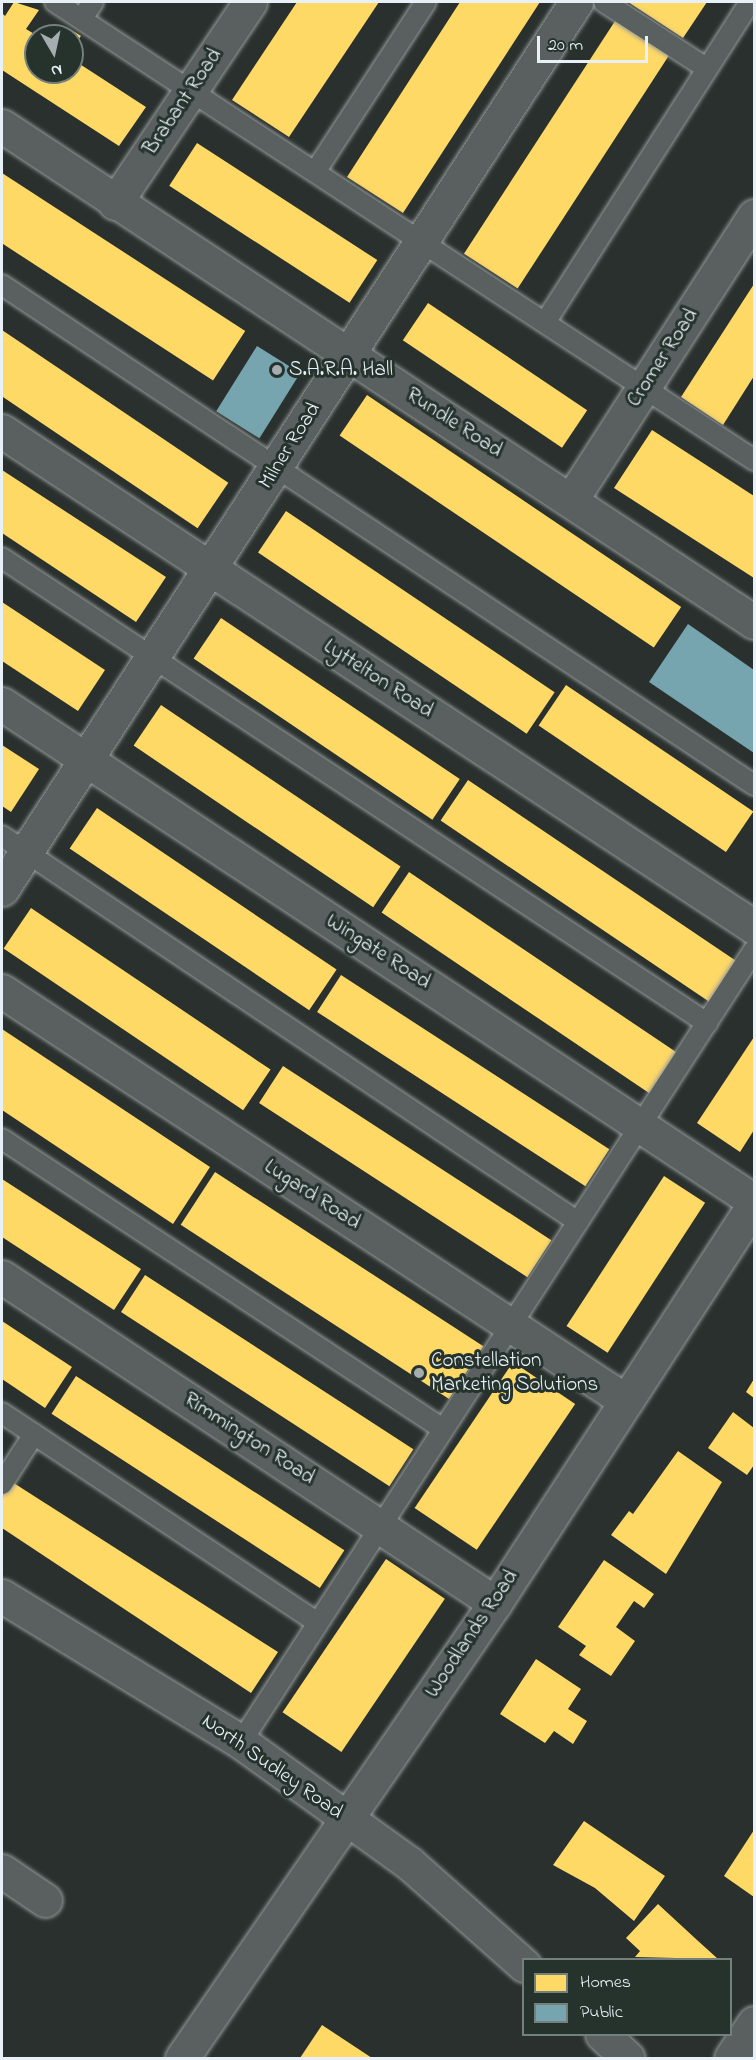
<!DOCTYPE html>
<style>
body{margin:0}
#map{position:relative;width:756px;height:2060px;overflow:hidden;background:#29302d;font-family:"Indie Flower",sans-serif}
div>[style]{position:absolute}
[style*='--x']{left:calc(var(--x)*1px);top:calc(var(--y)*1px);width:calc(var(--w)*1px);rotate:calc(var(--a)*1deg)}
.homes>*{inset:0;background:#ffd966;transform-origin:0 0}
.public>*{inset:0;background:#76a5af;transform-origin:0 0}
.roads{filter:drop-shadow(0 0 2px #959a9a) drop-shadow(0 0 2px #959a9a)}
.service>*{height:20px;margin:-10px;padding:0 10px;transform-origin:10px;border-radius:10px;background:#5a6060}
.minor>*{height:33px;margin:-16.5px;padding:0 16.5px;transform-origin:16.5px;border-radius:16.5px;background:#5a6060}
.dots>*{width:16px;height:16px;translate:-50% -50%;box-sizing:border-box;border:3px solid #26332d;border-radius:50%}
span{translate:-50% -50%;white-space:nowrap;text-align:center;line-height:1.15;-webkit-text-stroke:6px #26332d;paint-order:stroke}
.street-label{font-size:21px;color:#e8f1f8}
.poi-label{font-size:21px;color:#e8f1f8}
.left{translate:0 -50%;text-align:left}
.frame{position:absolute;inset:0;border:3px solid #e8f1f8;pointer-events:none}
.legend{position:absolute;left:522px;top:1958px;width:210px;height:78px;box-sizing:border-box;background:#26332d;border:2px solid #747f7e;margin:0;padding:8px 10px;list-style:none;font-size:18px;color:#e8f1f8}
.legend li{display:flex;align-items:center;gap:12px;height:30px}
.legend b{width:30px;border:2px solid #747f7e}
.north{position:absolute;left:24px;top:24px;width:60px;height:60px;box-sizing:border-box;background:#26332d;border:2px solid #747f7e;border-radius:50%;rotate:171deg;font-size:16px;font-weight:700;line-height:24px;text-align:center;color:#e8f1f8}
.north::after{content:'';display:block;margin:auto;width:21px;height:27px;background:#a5adb1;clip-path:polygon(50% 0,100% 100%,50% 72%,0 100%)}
.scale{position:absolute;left:537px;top:36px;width:111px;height:27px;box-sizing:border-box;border:3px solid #e8f1f8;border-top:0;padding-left:8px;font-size:18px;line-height:21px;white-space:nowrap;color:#e8f1f8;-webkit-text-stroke:4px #26332d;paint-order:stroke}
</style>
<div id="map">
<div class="homes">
<div style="clip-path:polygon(14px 2px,39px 10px,26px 29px,36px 35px,36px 72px,72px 72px,72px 59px,146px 107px,119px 146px,2px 70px,2px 13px,5px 16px)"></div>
<div style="clip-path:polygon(297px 2px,379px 2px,289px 137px,232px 100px)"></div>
<div style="clip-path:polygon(460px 2px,540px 2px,403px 213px,347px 177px)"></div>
<div style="clip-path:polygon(628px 2px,707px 2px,683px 38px)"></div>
<div style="left:617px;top:18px;width:64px;height:281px;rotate:33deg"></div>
<div style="clip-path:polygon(70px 29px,81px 36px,72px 49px,72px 36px,65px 36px)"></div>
<div style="left:197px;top:143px;width:215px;height:51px;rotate:33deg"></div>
<div style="left:2px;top:173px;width:290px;height:59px;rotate:33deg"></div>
<div style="clip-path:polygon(754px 284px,754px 376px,723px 425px,681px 397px)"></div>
<div style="left:428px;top:303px;width:192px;height:45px;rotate:34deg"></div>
<div style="left:2px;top:330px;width:273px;height:55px;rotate:34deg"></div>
<div style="left:367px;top:395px;width:379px;height:49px;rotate:34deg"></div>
<div style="clip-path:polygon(652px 430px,754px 496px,754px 578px,614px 488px)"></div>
<div style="clip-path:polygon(2px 470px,166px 577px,136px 622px,2px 533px)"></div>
<div style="left:286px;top:511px;width:324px;height:50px;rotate:34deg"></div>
<div style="clip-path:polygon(2px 602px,105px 670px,78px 711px,2px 661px)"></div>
<div style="left:221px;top:618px;width:288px;height:49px;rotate:34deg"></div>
<div style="left:566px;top:685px;width:226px;height:49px;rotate:34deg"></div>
<div style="left:161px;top:705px;width:289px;height:49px;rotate:34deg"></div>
<div style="clip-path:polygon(2px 745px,39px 769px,11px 812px,2px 806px)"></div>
<div style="left:468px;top:780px;width:324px;height:49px;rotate:34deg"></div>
<div style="left:97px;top:808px;width:289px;height:49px;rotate:34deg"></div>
<div style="left:409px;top:872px;width:323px;height:49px;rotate:34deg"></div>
<div style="left:31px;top:908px;width:289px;height:49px;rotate:34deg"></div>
<div style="left:341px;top:975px;width:320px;height:44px;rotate:33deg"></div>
<div style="clip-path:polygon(2px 1029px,210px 1167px,173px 1224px,2px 1110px)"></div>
<div style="clip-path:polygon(754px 1037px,754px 1130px,740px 1152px,697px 1123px)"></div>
<div style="left:283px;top:1066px;width:320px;height:44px;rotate:33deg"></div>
<div style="left:215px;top:1172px;width:320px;height:63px;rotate:33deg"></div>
<div style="left:664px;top:1176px;width:49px;height:179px;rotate:33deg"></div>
<div style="clip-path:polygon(2px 1179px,141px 1269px,114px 1310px,2px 1237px)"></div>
<div style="left:145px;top:1275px;width:320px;height:44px;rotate:33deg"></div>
<div style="clip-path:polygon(2px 1321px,72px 1367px,45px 1408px,2px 1379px)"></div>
<div style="left:513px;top:1362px;width:75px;height:176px;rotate:34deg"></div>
<div style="left:76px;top:1376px;width:320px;height:45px;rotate:33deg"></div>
<div style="clip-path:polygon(754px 1379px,754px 1398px,746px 1392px)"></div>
<div style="clip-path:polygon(733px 1412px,754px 1428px,754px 1465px,747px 1475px,708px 1448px)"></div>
<div style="clip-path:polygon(678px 1451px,722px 1482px,666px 1574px,611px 1535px,629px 1511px,633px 1514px)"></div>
<div style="clip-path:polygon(9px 1480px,278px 1652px,251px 1693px,2px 1528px,2px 1492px)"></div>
<div style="left:386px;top:1559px;width:71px;height:185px;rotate:34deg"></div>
<div style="clip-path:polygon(604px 1560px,654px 1594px,644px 1608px,634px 1601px,616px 1627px,635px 1641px,611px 1676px,579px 1655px,586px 1646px,558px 1627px)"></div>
<div style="clip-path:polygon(536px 1659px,581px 1689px,568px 1709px,587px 1721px,573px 1744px,554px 1731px,545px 1743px,500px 1714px)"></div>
<div style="clip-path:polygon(584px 1821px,665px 1876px,634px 1921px,595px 1888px,553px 1865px)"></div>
<div style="clip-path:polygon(754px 1830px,754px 1897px,724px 1876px)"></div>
<div style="clip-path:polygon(658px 1904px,697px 1940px,718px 1959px,635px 1957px,640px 1951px,626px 1938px)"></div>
<div style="clip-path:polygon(322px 2025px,372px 2058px,300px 2058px)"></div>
</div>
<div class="public">
<div style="left:257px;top:346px;width:51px;height:77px;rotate:32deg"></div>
<div style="clip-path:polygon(688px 624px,754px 670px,754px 753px,649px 682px)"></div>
</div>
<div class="roads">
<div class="service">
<div style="--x:55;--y:2;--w:836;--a:33.23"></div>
<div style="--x:604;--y:2;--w:121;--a:32.9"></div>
<div style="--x:82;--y:18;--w:19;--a:-55"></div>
<div style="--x:317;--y:169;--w:199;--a:-56.9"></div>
<div style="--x:2;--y:285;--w:903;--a:33.62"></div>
<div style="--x:546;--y:321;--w:379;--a:-57.4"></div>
<div style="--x:2;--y:558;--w:845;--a:33.41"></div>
<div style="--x:2;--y:836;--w:693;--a:33.83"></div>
<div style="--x:2;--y:1139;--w:528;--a:33.33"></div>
<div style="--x:2;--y:1413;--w:379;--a:33.6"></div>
<div style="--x:2;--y:1484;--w:59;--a:-57.4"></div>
<div style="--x:241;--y:1742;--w:944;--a:-57.07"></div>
</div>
<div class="minor">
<div style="--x:2;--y:126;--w:901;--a:33.41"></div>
<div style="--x:115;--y:203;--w:242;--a:-56.1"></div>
<div style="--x:2;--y:431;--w:901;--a:33.41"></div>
<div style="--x:571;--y:500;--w:338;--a:-57.2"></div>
<div style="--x:2;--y:704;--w:901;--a:33.46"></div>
<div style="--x:2;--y:889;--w:1057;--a:-57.09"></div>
<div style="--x:2;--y:991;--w:743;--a:33.31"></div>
<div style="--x:2;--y:1277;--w:591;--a:33.47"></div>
<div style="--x:2;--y:1596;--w:280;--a:31.4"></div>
<div style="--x:241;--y:1742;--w:207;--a:35.8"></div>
<div style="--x:409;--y:1863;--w:154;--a:41.6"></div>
<div style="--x:2;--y:1871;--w:52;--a:34"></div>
<div style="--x:602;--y:2034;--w:35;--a:43"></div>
<div style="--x:182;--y:2058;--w:552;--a:-55.48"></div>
<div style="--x:495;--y:1603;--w:476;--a:-57"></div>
<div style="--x:731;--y:2058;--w:42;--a:-56.7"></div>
</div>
</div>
<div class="dots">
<div style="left:277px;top:370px;background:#a5adb1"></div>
<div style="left:419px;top:1373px;background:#a5adb1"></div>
</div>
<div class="street-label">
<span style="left:183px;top:102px;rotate:-56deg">Brabant Road</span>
<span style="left:663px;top:358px;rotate:-57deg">Cromer Road</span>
<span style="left:454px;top:423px;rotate:33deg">Rundle Road</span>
<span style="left:290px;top:446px;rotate:-58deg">Milner Road</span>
<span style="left:378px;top:679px;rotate:33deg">Lyttelton Road</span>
<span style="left:378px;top:952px;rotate:33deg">Wingate Road</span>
<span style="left:312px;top:1195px;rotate:33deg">Lugard Road</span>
<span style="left:249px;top:1439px;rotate:33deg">Rimmington Road</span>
<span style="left:472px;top:1634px;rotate:-56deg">Woodlands Road</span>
<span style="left:272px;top:1767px;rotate:35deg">North Sudley Road</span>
</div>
<div class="poi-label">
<span class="left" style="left:289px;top:370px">S.A.R.A. Hall</span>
<span class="left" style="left:431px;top:1373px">Constellation<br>Marketing Solutions</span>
</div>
<div class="frame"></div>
<ul class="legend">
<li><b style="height:16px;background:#ffd966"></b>Homes</li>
<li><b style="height:16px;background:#76a5af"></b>Public</li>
</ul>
<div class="north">N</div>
<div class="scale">20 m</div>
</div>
